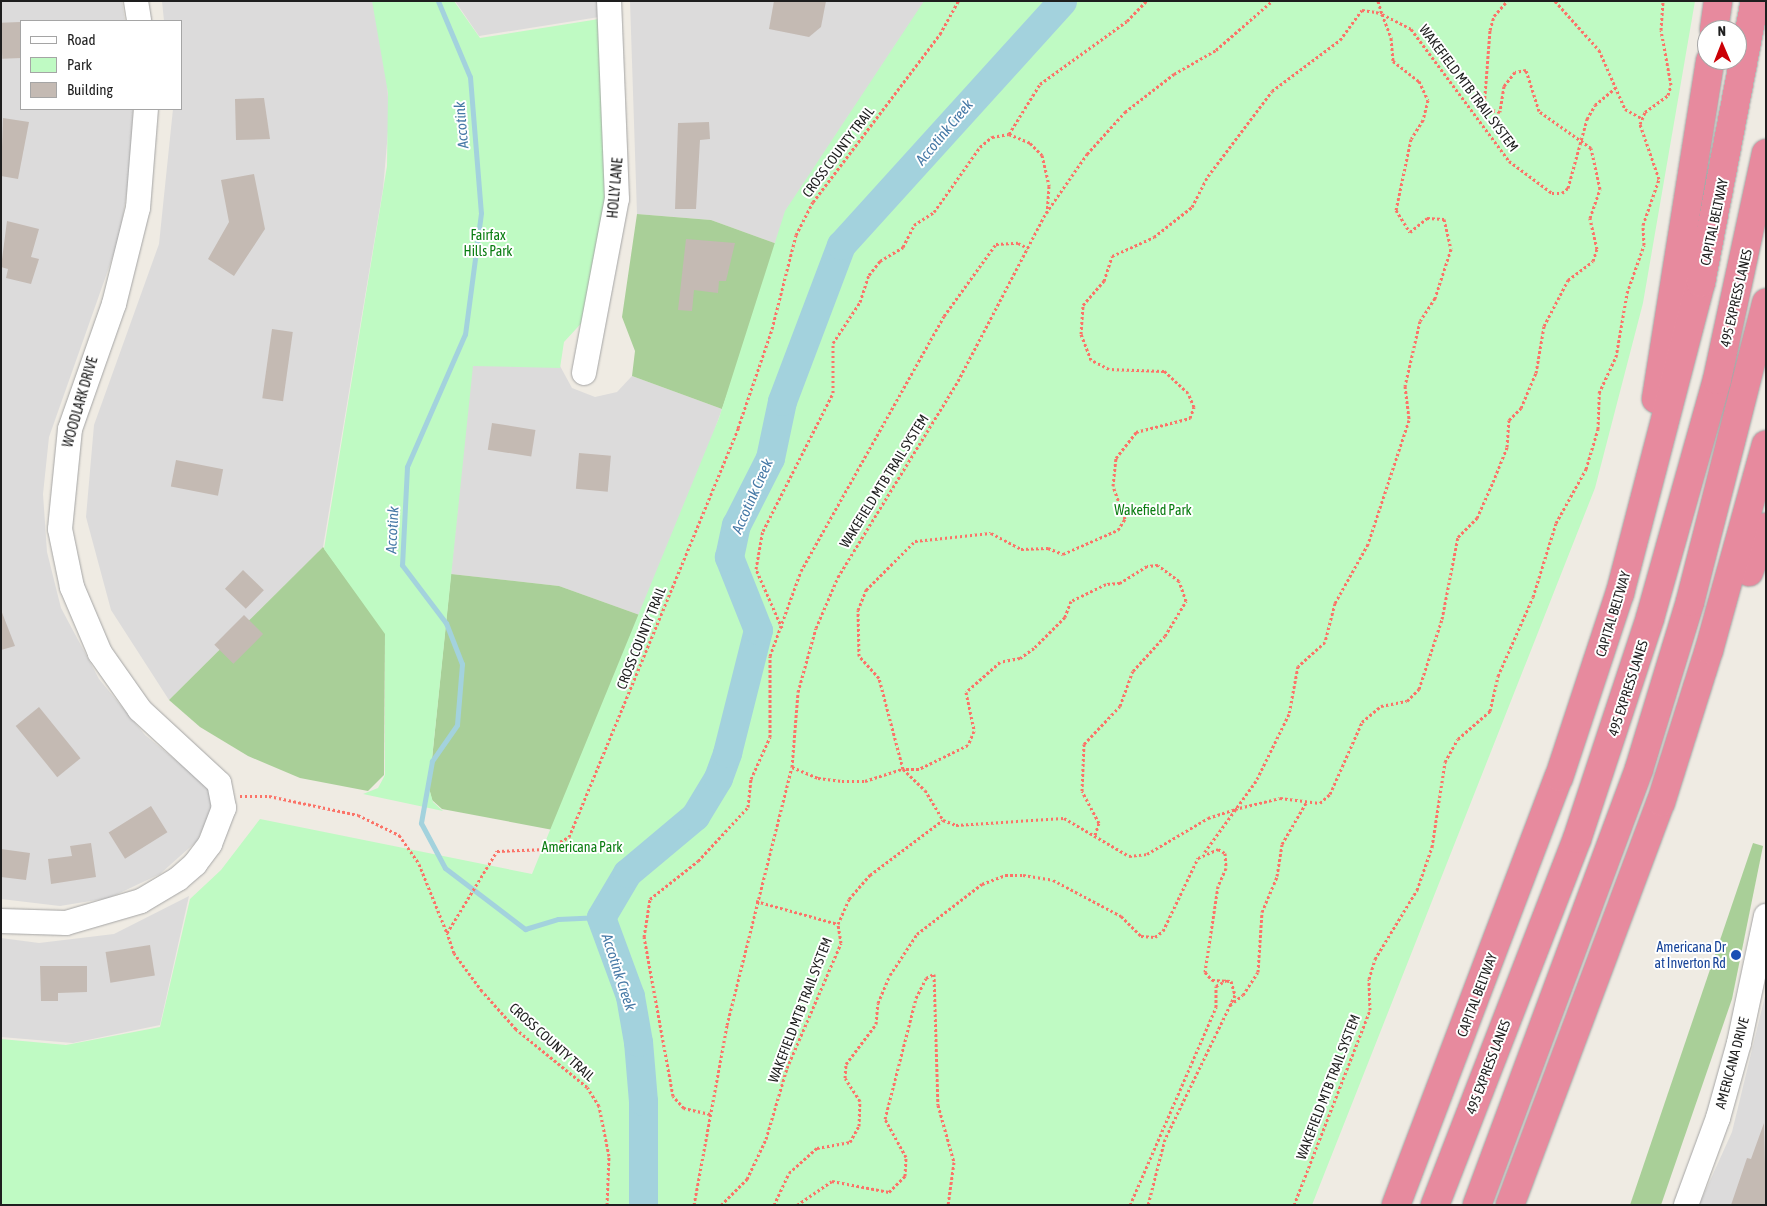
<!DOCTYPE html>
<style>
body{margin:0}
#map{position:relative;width:1767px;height:1206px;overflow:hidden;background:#efebe3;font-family:"Asap Condensed",sans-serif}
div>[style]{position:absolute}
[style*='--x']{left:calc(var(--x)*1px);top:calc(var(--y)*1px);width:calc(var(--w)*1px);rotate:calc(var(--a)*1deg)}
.residential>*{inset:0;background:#dcdbdb}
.forest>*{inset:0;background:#a9cf98}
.park>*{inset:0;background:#bffac3}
.stream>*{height:5px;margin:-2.5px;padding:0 2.5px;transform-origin:2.5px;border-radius:2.5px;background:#a3d2dd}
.river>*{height:29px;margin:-14.5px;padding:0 14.5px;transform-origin:14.5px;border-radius:14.5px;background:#a3d2dd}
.building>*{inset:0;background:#c4bab3;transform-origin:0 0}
.path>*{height:3px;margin-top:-1.5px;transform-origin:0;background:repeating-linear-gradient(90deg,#fb7368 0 2.5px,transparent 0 5px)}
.roads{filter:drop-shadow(0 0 1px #a5a5a5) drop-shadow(0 0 1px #a5a5a5)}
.minor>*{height:24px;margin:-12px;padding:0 12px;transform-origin:12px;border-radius:12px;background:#fff}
.highway>*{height:28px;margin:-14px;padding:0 14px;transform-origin:14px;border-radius:14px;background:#e78a9e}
.dots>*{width:14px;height:14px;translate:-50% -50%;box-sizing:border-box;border:2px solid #fff;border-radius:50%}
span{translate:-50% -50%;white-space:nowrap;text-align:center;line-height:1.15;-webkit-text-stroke:4px #fff;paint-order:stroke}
.street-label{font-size:14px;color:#1e1e1e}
.park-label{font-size:14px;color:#0a7d11}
.transit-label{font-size:14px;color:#164399}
.right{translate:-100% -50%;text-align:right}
.water-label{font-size:15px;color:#4679a6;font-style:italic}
.frame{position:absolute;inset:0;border:2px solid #1e1e1e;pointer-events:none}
.legend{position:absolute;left:20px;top:20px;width:162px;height:90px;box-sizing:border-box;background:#fff;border:1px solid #a5a5a5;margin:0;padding:6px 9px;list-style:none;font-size:15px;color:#1e1e1e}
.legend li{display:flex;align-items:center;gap:10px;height:25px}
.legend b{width:25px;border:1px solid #a5a5a5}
.north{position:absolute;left:1697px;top:20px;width:50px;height:50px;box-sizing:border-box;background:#fff;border:1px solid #a5a5a5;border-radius:50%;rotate:359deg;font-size:14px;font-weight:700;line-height:20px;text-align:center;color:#1e1e1e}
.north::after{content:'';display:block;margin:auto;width:18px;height:22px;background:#cb0006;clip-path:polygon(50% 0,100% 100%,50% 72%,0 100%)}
</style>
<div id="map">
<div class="residential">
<div style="clip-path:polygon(1px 1px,122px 1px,125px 21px,21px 21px,21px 109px,133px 109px,131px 167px,119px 239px,49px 437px,43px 494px,47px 552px,61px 608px,99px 679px,145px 735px,206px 785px,214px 804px,197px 841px,160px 874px,109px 898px,60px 906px,1px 899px)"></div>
<div style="clip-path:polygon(162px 1px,373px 1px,387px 76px,389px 120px,383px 189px,323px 547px,169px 700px,111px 610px,86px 517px,94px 425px,159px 244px,173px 109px,181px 109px,181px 21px,164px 21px)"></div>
<div style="clip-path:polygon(455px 1px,597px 1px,599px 17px,479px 36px)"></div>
<div style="clip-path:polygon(630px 1px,931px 1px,780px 245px,711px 220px,637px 214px)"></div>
<div style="clip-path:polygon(472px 364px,560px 366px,572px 388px,595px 397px,617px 392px,632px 376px,722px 409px,648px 618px,559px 586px,451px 574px)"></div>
<div style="clip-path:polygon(189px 896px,160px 1025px,73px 1043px,1px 1037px,1px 938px,39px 943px,114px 934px)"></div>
<div style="clip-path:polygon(1766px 992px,1766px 1205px,1699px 1205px,1732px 1132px)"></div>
</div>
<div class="forest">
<div style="clip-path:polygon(637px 214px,711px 220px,780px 245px,722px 409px,632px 376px,635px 351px,622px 317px)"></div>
<div style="clip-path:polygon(323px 547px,385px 632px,384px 775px,368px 791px,300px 778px,248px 756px,200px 727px,169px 700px)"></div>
<div style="clip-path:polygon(451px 574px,559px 586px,648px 618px,553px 830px,442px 809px,432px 800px,429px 788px)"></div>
<div style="clip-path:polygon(1753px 843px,1763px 846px,1732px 999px,1661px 1205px,1630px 1205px)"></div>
</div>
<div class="park">
<div style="clip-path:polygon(372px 1px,454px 1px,480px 38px,599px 19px,605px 201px,588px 316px,564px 342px,560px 368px,473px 366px,429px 788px,433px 802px,443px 811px,363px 794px,378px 788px,385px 775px,385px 634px,324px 549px,387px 166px,388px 93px)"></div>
<div style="clip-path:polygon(924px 1px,1695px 1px,1643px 303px,1595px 488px,1312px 1205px,1px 1205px,1px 1039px,66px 1045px,160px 1027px,190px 899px,221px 870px,260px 819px,532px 874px,719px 418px,785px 211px)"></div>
</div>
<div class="stream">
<div style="--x:438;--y:1;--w:82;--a:67.2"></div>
<div style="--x:470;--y:77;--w:136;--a:85.4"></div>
<div style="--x:481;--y:213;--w:122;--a:97.5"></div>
<div style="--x:465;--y:334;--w:145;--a:113.6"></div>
<div style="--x:407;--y:467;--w:98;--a:92.9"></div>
<div style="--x:402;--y:565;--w:73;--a:52.8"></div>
<div style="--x:446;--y:623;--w:44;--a:68.7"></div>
<div style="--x:462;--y:664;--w:61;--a:94.7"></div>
<div style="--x:457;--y:725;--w:44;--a:124.8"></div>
<div style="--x:432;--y:761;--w:63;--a:100.1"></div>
<div style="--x:421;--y:823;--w:51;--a:61.9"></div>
<div style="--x:445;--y:868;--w:101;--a:37.3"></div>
<div style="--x:525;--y:929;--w:34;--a:-17"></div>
<div style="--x:558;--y:919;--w:43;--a:-2.7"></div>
</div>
<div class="river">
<div style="--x:643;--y:1205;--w:104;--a:-90"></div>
<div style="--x:643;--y:1101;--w:59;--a:-94.8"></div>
<div style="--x:638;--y:1042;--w:47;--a:-99.9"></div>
<div style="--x:630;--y:996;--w:84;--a:-110.2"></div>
<div style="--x:601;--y:917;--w:51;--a:-59.4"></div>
<div style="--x:627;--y:873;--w:89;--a:-40"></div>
<div style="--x:695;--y:816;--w:44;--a:-58.8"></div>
<div style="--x:718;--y:778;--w:27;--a:-70"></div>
<div style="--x:727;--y:753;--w:127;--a:-75.9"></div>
<div style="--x:758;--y:630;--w:79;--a:-111.7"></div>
<div style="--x:729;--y:557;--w:33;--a:-78"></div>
<div style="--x:736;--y:525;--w:75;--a:-63.1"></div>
<div style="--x:770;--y:458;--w:58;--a:-78.1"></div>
<div style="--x:782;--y:401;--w:167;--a:-69.3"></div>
<div style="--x:841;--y:245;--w:329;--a:-47.8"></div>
</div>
<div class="building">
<div style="clip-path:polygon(774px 1px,826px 1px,821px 27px,809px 37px,769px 29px)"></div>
<div style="left:20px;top:22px;width:36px;height:19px;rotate:88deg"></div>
<div style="clip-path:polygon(264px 98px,270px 139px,236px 140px,235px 99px)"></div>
<div style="clip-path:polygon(3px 118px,29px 122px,18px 179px,1px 176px)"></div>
<div style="clip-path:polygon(709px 122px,710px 139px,700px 140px,696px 209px,675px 209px,678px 123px)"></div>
<div style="clip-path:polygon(254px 174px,265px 229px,234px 276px,208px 259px,229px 222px,221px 180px)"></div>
<div style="clip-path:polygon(7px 221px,39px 229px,31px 257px,39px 259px,31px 284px,6px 278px,8px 269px,1px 267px)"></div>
<div style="clip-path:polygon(686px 239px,735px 243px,726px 281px,719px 281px,718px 293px,694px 290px,692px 311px,678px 310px)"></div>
<div style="left:272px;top:329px;width:21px;height:70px;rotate:8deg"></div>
<div style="left:492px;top:423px;width:44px;height:27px;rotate:9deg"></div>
<div style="left:579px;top:453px;width:32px;height:36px;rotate:5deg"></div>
<div style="left:176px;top:460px;width:48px;height:27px;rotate:11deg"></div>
<div style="left:243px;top:570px;width:29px;height:26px;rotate:44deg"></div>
<div style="clip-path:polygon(1px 610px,15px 646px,1px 650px)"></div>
<div style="left:244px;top:615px;width:27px;height:42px;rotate:45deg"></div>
<div style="left:39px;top:707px;width:66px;height:30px;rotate:51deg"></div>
<div style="left:151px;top:806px;width:31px;height:50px;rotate:58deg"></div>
<div style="clip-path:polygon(91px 843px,96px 877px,51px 884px,48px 859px,72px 856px,70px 846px)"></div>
<div style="clip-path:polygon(1px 849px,30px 853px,26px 880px,1px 877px)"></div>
<div style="left:150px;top:945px;width:31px;height:45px;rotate:81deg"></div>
<div style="clip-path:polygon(40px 966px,87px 966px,87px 992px,58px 993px,58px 1001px,41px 1001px)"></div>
<div style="clip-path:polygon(1764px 1123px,1766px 1205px,1731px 1205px,1747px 1158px,1751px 1159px)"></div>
</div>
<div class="path">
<div style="--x:1378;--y:1;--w:14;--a:73"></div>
<div style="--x:1382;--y:14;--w:33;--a:27"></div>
<div style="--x:1411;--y:29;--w:164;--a:53.4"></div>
<div style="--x:1509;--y:161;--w:54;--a:36.7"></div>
<div style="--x:1552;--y:193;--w:10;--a:0"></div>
<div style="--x:1562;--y:193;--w:8;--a:-40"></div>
<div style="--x:1568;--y:188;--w:72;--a:-74.6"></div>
<div style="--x:1587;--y:119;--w:16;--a:-60"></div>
<div style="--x:1595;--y:105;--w:26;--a:-40"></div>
<div style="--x:1555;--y:1;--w:66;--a:48.1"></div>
<div style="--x:1599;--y:50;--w:64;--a:66.2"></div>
<div style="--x:1625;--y:109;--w:18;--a:29"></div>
<div style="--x:1009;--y:134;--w:59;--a:-58.2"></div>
<div style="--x:1040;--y:84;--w:107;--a:-35.9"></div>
<div style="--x:1127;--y:21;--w:28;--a:-46"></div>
<div style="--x:782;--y:628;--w:64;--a:-113.8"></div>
<div style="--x:756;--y:569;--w:39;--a:-80"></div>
<div style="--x:763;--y:531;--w:155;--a:-63.1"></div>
<div style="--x:833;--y:393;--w:50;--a:-90"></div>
<div style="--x:833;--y:343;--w:49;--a:-56.6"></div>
<div style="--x:860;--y:302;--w:28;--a:-72"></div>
<div style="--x:869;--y:275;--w:18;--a:-52"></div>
<div style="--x:880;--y:261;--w:27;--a:-31"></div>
<div style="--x:903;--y:247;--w:25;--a:-63"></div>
<div style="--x:914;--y:225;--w:24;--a:-33"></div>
<div style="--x:934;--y:212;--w:80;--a:-54.7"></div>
<div style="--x:980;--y:147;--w:16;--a:-40"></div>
<div style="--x:992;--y:137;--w:17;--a:-10"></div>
<div style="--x:1009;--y:134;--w:23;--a:23"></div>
<div style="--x:1030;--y:143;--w:17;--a:45"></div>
<div style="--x:1042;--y:155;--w:32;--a:77"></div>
<div style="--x:1049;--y:186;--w:27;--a:94"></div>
<div style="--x:792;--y:767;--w:28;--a:23"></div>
<div style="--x:818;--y:778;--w:24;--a:7"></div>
<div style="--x:842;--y:781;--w:23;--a:0"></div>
<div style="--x:865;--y:781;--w:40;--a:-18"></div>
<div style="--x:903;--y:769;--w:30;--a:44"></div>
<div style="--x:925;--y:790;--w:35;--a:59"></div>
<div style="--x:943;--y:820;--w:14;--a:21"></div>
<div style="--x:956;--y:825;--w:108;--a:-3.7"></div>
<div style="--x:1064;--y:818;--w:75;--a:30.3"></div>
<div style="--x:1129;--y:856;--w:18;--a:-6"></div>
<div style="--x:1147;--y:854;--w:71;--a:-30.5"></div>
<div style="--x:1208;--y:818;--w:28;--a:-18"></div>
<div style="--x:1235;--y:809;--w:46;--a:-13.7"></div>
<div style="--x:1280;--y:798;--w:40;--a:7.1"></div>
<div style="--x:1320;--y:803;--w:13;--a:-42"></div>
<div style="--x:1330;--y:794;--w:79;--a:-66"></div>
<div style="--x:1362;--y:722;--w:25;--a:-40"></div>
<div style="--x:1381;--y:706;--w:26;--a:-11"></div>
<div style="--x:1407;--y:701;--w:17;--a:-45"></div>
<div style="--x:1419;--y:689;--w:74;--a:-71.8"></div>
<div style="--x:1442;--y:619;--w:84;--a:-79"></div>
<div style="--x:1458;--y:537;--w:27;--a:-45"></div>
<div style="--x:1477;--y:518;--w:39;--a:-66"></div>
<div style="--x:1493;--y:482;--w:38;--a:-68"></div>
<div style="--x:1507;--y:447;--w:27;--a:-86"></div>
<div style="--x:1509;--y:420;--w:17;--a:-45"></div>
<div style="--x:1521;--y:408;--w:38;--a:-67"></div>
<div style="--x:1536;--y:373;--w:48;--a:-80.3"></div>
<div style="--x:1544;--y:326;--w:52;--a:-62.4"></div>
<div style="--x:1568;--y:280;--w:31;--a:-37"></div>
<div style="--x:1593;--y:261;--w:13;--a:-72"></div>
<div style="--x:1597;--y:249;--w:32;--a:-103"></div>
<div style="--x:1590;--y:218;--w:31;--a:-71"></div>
<div style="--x:1600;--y:189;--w:42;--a:-102.4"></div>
<div style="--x:1591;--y:148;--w:64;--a:-144.6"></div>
<div style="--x:1539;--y:111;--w:43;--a:-107.6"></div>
<div style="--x:1526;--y:70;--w:11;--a:170"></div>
<div style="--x:1515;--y:72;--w:18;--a:128"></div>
<div style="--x:1504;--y:86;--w:26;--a:99"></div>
<div style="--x:1500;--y:112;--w:16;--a:-166"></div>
<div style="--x:1484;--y:108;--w:78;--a:-85.6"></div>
<div style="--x:1490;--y:30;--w:15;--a:-74"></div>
<div style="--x:1494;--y:16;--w:20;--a:-49"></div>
<div style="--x:240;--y:796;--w:29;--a:0"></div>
<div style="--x:269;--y:796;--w:91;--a:12.1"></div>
<div style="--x:358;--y:815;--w:46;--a:26"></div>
<div style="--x:399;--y:835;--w:35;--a:55"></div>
<div style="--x:419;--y:864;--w:74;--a:67.9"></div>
<div style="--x:1095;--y:835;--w:13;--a:-72"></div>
<div style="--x:1099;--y:823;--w:36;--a:-118"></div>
<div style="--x:1082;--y:791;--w:47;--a:-87.6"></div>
<div style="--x:1084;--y:744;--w:52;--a:-46.5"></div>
<div style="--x:1120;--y:706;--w:37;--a:-70"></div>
<div style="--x:1133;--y:671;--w:47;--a:-47.6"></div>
<div style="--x:1165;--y:636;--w:41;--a:-59"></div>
<div style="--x:1186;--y:601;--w:21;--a:-109"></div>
<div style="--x:1179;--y:581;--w:26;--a:-143"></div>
<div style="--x:1158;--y:565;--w:11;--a:175"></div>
<div style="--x:1147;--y:566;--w:32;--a:148"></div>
<div style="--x:1120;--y:583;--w:14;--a:176"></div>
<div style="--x:1106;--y:584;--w:39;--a:154"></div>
<div style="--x:1071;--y:601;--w:17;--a:111"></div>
<div style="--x:1065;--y:617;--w:44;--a:135"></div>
<div style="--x:1034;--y:648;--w:17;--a:144"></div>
<div style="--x:1020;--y:658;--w:20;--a:169"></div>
<div style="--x:1000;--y:662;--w:45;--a:138.6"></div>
<div style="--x:966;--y:692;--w:40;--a:78"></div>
<div style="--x:974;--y:731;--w:15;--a:113"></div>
<div style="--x:968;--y:745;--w:55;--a:153.9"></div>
<div style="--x:919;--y:769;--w:16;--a:180"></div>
<div style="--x:903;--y:769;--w:94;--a:-104.8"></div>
<div style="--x:879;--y:678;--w:30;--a:-132"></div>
<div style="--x:859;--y:656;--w:46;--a:-91.2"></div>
<div style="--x:858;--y:610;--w:22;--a:-68"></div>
<div style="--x:866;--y:590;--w:69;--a:-45"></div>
<div style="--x:915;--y:541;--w:76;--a:-6"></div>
<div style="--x:991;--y:533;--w:34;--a:28"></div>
<div style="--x:1021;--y:549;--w:27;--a:-2"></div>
<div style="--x:1048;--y:548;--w:16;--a:22"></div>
<div style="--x:1063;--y:554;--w:60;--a:-23.6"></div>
<div style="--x:1118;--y:530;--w:13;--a:-58"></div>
<div style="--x:1125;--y:519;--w:35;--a:-110"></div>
<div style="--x:1113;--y:486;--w:28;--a:-84"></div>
<div style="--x:1116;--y:458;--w:33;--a:-52"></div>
<div style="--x:1136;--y:432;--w:56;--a:-14.5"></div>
<div style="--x:1190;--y:418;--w:12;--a:-70"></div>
<div style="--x:1194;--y:407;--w:15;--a:-113"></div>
<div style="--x:1188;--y:393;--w:33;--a:-137"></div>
<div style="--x:1164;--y:371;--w:55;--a:-177.9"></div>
<div style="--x:1109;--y:369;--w:20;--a:-153"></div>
<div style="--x:1091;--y:360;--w:28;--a:-111"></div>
<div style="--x:1081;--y:334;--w:29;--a:-86"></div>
<div style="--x:1083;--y:305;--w:32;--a:-49"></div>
<div style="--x:1104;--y:281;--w:26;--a:-72"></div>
<div style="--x:1112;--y:256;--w:46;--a:-24.3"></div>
<div style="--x:1154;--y:237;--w:48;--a:-38.3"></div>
<div style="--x:1192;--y:207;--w:35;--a:-63"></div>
<div style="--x:1208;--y:176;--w:106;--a:-53"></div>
<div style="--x:1272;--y:91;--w:85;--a:-36.9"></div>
<div style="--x:1340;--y:40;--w:37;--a:-54"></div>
<div style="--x:1362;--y:10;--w:14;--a:8"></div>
<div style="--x:1376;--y:12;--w:6;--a:18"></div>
<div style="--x:1382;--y:14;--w:26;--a:69"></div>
<div style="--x:1391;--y:38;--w:23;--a:85"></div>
<div style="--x:1393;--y:61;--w:33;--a:38"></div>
<div style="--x:1419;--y:81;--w:21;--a:65"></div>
<div style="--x:1428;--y:100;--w:21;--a:104"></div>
<div style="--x:1423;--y:120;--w:22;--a:122"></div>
<div style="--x:1411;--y:139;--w:73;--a:101.9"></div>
<div style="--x:1396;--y:210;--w:26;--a:58"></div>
<div style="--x:1410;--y:232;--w:22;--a:-39"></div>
<div style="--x:1427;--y:218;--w:17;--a:3"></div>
<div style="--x:1444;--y:219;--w:31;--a:77"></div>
<div style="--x:1451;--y:249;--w:52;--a:108.1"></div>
<div style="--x:1435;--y:298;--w:27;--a:123"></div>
<div style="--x:1420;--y:321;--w:67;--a:103"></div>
<div style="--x:1405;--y:386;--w:34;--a:83"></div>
<div style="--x:1409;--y:420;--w:131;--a:108.3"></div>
<div style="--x:1368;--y:544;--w:68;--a:119.2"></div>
<div style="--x:1335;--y:603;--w:40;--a:104.4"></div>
<div style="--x:1325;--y:642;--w:36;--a:138"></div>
<div style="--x:1298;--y:666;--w:49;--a:100.6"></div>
<div style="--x:1289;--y:714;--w:75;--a:116.2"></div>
<div style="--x:1256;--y:781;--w:89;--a:125.8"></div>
<div style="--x:756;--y:901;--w:85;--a:15.7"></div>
<div style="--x:1230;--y:1005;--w:16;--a:-38"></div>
<div style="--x:1243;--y:995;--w:27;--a:-57"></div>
<div style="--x:1258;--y:972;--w:60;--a:-86.2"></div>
<div style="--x:1262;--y:912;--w:39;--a:-67"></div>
<div style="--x:1277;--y:876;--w:32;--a:-81"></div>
<div style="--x:1282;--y:844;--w:48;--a:-59.7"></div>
<div style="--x:710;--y:1114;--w:27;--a:-167"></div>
<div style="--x:684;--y:1108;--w:16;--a:-133"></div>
<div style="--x:673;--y:1096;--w:162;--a:-100.3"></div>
<div style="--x:644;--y:937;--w:38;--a:-81"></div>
<div style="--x:650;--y:899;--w:61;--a:-38.4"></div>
<div style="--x:698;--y:861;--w:74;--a:-47.2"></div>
<div style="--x:748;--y:807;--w:28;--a:-84"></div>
<div style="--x:751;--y:779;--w:46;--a:-65.7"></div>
<div style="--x:770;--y:737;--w:81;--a:-90"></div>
<div style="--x:770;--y:656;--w:90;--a:-70"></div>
<div style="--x:801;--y:571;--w:292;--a:-60.7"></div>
<div style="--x:944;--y:316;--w:89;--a:-54.2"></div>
<div style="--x:996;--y:244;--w:22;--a:-3"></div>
<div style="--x:1018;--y:243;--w:11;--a:27"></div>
<div style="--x:607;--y:1205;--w:49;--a:-87.7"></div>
<div style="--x:609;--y:1156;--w:51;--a:-101.3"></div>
<div style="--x:599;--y:1106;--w:22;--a:-122"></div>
<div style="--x:587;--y:1087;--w:92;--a:-140.8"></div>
<div style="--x:516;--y:1029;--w:51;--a:-131.8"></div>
<div style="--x:482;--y:991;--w:47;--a:-126.4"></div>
<div style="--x:454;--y:953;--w:21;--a:-109"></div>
<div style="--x:447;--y:933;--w:96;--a:-58.6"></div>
<div style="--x:497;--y:851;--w:50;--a:-2.3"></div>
<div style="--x:547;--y:849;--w:25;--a:-29"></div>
<div style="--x:569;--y:837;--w:443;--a:-67.5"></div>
<div style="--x:738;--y:428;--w:105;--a:-71"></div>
<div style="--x:772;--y:329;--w:97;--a:-75.7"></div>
<div style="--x:796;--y:235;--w:37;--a:-63"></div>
<div style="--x:813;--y:202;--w:211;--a:-52.9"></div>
<div style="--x:940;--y:34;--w:38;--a:-61"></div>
<div style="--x:694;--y:1205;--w:183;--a:-79.6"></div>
<div style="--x:727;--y:1025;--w:266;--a:-75.9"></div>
<div style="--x:792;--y:767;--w:75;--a:-85.4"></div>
<div style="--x:798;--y:692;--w:66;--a:-74.3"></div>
<div style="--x:816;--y:628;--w:56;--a:-66.7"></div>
<div style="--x:838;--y:577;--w:230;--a:-58.5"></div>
<div style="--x:958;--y:381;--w:190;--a:-62.4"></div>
<div style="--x:1046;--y:213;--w:72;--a:-55.2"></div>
<div style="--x:1087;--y:154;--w:57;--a:-47.9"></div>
<div style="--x:1125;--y:112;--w:62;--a:-37.8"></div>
<div style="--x:1174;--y:74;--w:48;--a:-29.7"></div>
<div style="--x:1216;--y:50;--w:74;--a:-41.2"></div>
<div style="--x:721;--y:1205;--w:37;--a:-45"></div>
<div style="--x:747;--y:1179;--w:44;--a:-64.6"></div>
<div style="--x:766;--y:1139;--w:74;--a:-73.5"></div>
<div style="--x:787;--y:1068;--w:136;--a:-66.6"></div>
<div style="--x:841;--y:943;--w:19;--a:-99"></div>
<div style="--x:838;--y:924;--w:27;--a:-66"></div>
<div style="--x:849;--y:899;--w:32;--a:-49"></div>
<div style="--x:870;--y:875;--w:91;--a:-37"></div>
<div style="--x:774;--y:1205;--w:35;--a:-65"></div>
<div style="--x:789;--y:1173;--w:38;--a:-42"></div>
<div style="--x:817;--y:1148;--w:34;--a:-10"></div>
<div style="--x:850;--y:1142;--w:18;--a:-61"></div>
<div style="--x:859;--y:1126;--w:25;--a:-88"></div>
<div style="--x:860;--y:1101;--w:27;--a:-123"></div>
<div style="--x:845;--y:1078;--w:14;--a:-86"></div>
<div style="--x:846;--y:1064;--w:50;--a:-53.1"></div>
<div style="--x:876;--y:1024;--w:21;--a:-85"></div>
<div style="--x:878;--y:1003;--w:30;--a:-67"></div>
<div style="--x:890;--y:975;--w:49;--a:-56.6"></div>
<div style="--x:917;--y:934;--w:82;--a:-37.6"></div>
<div style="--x:982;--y:884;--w:25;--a:-21"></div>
<div style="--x:1005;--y:875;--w:18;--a:0"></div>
<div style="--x:1023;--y:875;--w:30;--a:9"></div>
<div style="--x:1053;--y:880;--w:77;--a:27.9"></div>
<div style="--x:1121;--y:916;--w:28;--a:45"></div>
<div style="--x:1141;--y:936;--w:14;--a:4"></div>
<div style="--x:1155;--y:937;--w:10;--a:-37"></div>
<div style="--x:1163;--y:931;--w:81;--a:-64.4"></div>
<div style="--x:1198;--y:858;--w:22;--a:-24"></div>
<div style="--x:1218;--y:849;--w:8;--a:30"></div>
<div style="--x:1225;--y:853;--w:15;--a:86"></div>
<div style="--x:1226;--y:868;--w:20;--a:114"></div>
<div style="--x:1218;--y:886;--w:87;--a:98.6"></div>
<div style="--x:1205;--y:972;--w:11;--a:49"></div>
<div style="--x:1212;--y:980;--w:19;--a:3"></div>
<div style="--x:1231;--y:981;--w:15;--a:74"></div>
<div style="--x:1235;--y:995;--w:160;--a:115.9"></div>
<div style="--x:1165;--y:1139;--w:68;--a:104.4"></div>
<div style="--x:797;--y:1205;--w:42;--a:-34.4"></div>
<div style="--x:832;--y:1181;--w:58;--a:10.9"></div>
<div style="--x:889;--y:1192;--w:23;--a:-45"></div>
<div style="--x:905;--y:1176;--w:19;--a:-87"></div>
<div style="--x:906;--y:1157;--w:43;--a:-118.9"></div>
<div style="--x:885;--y:1119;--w:125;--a:-75.6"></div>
<div style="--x:916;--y:998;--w:22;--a:-63"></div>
<div style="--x:926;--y:978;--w:9;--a:-27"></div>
<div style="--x:934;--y:974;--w:131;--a:88.3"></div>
<div style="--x:938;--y:1105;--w:59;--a:74.3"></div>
<div style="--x:954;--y:1162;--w:43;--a:97.9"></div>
<div style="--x:1130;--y:1205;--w:216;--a:-66.5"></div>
<div style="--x:1216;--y:1007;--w:21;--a:-90"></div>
<div style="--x:1216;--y:986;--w:13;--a:-29"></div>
<div style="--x:1294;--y:1205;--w:209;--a:-68.7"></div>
<div style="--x:1370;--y:1010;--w:31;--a:-92"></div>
<div style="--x:1369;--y:979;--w:21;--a:-73"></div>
<div style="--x:1375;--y:959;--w:81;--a:-58.7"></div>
<div style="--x:1417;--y:890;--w:46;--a:-70.8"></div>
<div style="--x:1432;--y:847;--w:86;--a:-81.3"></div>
<div style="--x:1445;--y:762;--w:26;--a:-61"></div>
<div style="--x:1458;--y:739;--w:43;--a:-41.2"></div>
<div style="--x:1490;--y:711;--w:36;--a:-77"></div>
<div style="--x:1498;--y:676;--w:86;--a:-66.1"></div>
<div style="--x:1533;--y:597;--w:77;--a:-72.7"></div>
<div style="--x:1556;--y:523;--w:62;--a:-60.9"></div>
<div style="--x:1586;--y:469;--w:42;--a:-73.3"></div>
<div style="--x:1598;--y:429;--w:36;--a:-88"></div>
<div style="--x:1599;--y:393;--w:40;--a:-65"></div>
<div style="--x:1616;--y:357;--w:65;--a:-80.2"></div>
<div style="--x:1627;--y:293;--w:51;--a:-70.5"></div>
<div style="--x:1644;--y:245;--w:20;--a:-93"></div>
<div style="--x:1643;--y:225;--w:49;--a:-70.8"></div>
<div style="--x:1659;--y:179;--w:58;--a:-109.1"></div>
<div style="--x:1640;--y:124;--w:13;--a:-67"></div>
<div style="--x:1645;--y:112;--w:29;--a:-36"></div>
<div style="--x:1668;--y:95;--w:10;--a:-73"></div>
<div style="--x:1671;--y:85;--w:56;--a:-100.3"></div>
<div style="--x:1661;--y:30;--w:29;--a:-86"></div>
</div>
<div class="roads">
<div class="minor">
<div style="--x:136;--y:1;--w:20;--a:81"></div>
<div style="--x:584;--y:373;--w:177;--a:-79.3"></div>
<div style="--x:617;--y:199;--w:198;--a:-92.3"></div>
<div style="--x:1;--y:921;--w:65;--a:1.8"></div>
<div style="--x:66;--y:923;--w:78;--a:-16.3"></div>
<div style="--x:141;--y:901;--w:43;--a:-30.7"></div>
<div style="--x:178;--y:879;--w:23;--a:-41"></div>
<div style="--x:195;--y:864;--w:25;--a:-53"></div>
<div style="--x:210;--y:844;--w:39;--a:-69"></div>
<div style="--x:224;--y:808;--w:25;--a:-101"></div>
<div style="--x:219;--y:783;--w:108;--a:-137.3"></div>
<div style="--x:140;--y:710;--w:70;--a:-125.1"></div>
<div style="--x:100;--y:653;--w:72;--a:-113"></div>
<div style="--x:72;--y:587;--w:59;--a:-101.7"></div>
<div style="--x:60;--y:529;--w:100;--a:-84.3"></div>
<div style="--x:70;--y:429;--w:133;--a:-70.6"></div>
<div style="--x:114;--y:304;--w:99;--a:-76"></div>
<div style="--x:138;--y:208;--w:99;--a:-85.4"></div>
<div style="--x:1686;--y:1205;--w:93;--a:-69.8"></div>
<div style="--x:1718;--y:1118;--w:78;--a:-74.4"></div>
<div style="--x:1739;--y:1043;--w:130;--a:-78"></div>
</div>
<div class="highway">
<div style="--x:1714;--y:30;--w:29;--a:-82"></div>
<div style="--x:1656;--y:399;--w:343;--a:-80.9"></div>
<div style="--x:1749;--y:572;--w:48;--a:-69.3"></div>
<div style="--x:1396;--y:1205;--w:458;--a:-69.2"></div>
<div style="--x:1559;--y:777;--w:194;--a:-71.7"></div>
<div style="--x:1620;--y:593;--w:320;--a:-75.4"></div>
<div style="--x:1701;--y:283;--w:287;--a:-79.2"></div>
<div style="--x:1435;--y:1205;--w:393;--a:-68.8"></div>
<div style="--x:1577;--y:839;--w:233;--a:-71.7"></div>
<div style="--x:1650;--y:618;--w:247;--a:-74.3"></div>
<div style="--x:1717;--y:380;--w:232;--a:-77.8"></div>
<div style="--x:1477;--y:1205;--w:465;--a:-69.6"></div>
<div style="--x:1639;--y:769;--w:175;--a:-73"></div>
<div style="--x:1690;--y:602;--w:309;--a:-75.7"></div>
<div style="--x:1510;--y:1205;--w:430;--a:-69.5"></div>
<div style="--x:1661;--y:802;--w:159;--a:-72.5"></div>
<div style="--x:1709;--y:650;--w:213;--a:-74.5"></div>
</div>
</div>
<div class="dots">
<div style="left:1736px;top:955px;background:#1a4fb4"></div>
</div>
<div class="street-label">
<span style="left:1469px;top:88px;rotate:53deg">WAKEFIELD MTB TRAIL SYSTEM</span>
<span style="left:838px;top:152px;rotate:-53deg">CROSS COUNTY TRAIL</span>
<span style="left:615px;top:188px;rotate:-85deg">HOLLY LANE</span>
<span style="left:1714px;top:222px;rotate:-78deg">CAPITAL BELTWAY</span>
<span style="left:1736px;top:298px;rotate:-77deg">495 EXPRESS LANES</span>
<span style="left:80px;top:402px;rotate:-74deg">WOODLARK DRIVE</span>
<span style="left:884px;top:481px;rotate:-58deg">WAKEFIELD MTB TRAIL SYSTEM</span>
<span style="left:1613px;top:614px;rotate:-73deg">CAPITAL BELTWAY</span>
<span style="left:641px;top:638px;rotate:-68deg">CROSS COUNTY TRAIL</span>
<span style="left:1628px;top:688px;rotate:-72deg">495 EXPRESS LANES</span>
<span style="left:1477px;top:995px;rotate:-69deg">CAPITAL BELTWAY</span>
<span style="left:800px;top:1010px;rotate:-69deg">WAKEFIELD MTB TRAIL SYSTEM</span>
<span style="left:552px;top:1042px;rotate:42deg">CROSS COUNTY TRAIL</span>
<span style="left:1732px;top:1063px;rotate:-75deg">AMERICANA DRIVE</span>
<span style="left:1488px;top:1067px;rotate:-69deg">495 EXPRESS LANES</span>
<span style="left:1328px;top:1087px;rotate:-69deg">WAKEFIELD MTB TRAIL SYSTEM</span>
</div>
<div class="park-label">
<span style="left:488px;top:243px">Fairfax<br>Hills Park</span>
<span style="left:1153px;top:510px">Wakefield Park</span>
<span style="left:582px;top:847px">Americana Park</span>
</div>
<div class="transit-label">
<span class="right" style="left:1726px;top:955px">Americana Dr<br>at Inverton Rd</span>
</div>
<div class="water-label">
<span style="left:461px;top:125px;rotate:-95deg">Accotink</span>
<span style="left:944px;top:132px;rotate:-50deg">Accotink Creek</span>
<span style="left:752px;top:496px;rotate:-66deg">Accotink Creek</span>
<span style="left:392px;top:530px;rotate:-87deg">Accotink</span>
<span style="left:619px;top:972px;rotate:72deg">Accotink Creek</span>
</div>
<div class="frame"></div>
<ul class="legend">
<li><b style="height:6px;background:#fff"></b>Road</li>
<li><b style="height:14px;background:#bffac3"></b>Park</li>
<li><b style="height:14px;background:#c4bab3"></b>Building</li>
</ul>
<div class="north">N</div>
</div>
